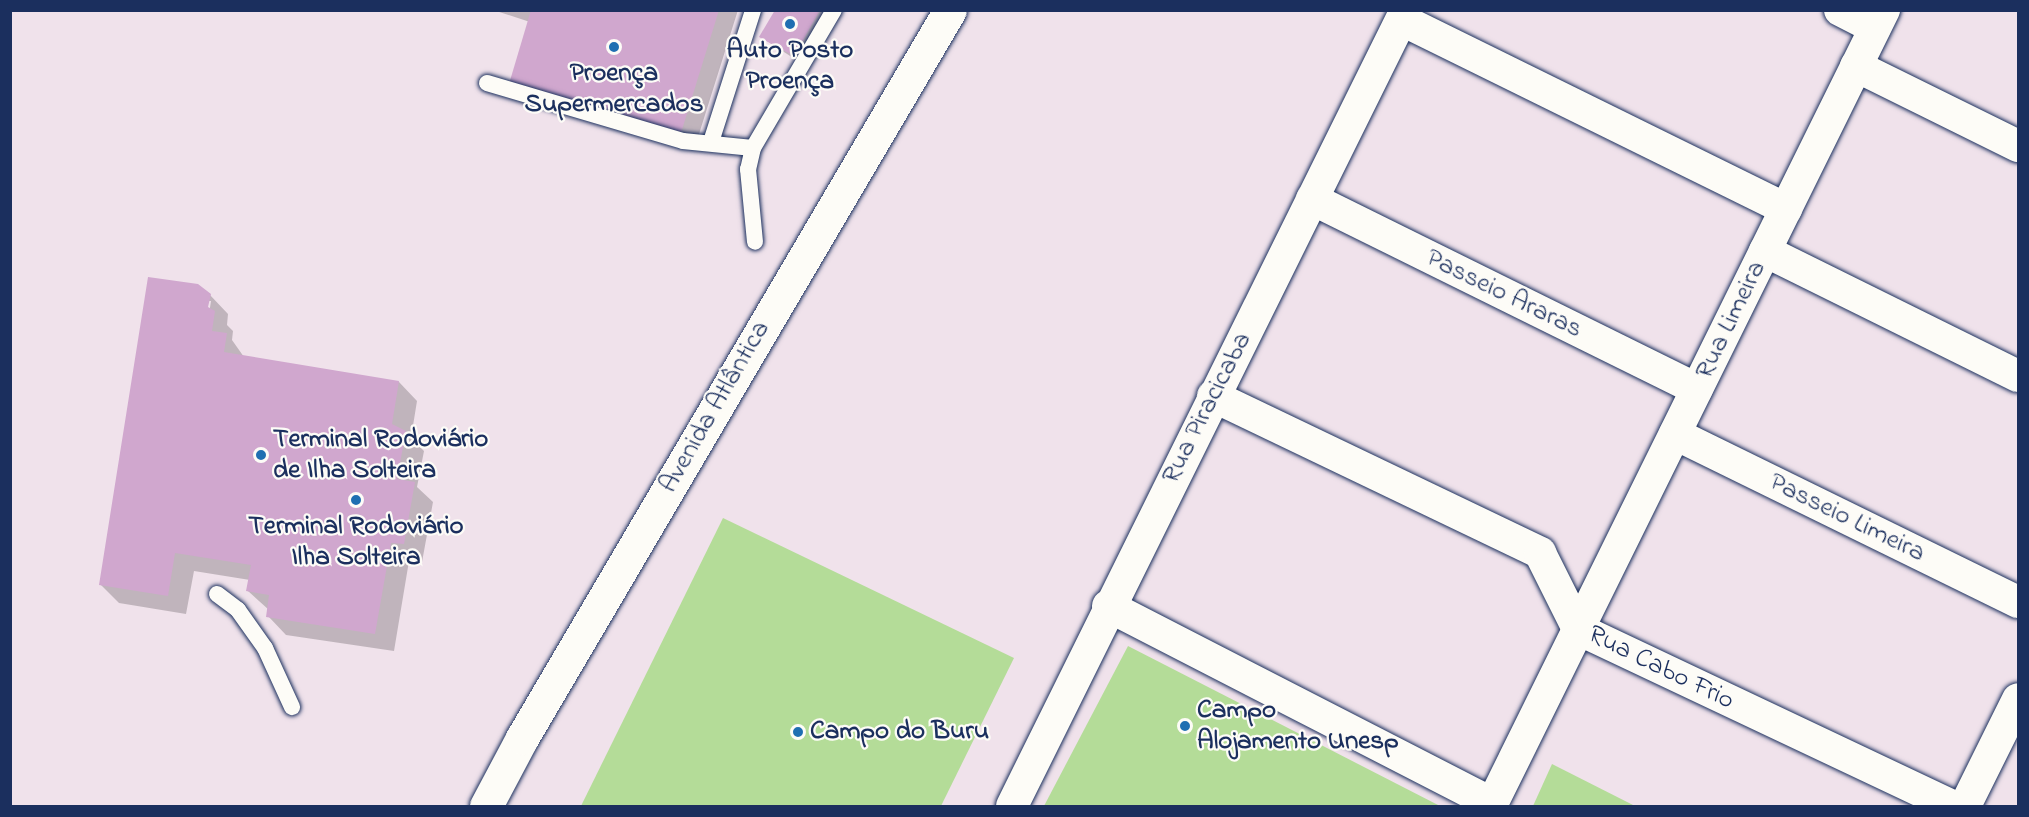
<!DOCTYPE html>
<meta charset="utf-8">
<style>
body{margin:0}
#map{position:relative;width:2029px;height:817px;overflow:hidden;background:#f0e2eb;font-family:"Indie Flower",sans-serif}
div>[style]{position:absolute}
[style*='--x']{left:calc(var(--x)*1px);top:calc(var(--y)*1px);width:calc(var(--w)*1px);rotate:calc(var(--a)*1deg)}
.green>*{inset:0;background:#b4dc98}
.shadow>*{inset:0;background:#0003}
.building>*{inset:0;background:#d0a7ce}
.roads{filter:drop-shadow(0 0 2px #1b2f5e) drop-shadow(0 0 2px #1b2f5e)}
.lane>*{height:16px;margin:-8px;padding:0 8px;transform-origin:8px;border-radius:8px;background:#fdfcf7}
.street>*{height:32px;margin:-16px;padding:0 16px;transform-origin:16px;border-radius:16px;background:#fdfcf7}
.secondary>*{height:33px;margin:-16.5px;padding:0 16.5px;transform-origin:16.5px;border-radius:16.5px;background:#fdfcf7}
.dots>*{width:16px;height:16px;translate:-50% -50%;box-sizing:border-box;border:3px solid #fdfcf7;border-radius:50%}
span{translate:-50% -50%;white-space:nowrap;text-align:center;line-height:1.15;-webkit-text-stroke:4.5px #fdfcf7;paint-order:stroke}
.poi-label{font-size:27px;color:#1b2f5e;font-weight:700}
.left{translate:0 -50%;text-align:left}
.street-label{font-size:27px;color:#1b2f5e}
.frame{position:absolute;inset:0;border:12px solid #1b2f5e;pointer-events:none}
</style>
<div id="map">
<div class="green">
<div style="clip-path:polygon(723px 518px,1014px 658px,941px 806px,581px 806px)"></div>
<div style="clip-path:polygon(1128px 646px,1440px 806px,1044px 806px)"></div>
<div style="clip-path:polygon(1552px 764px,1635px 806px,1533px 806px)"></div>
</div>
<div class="shadow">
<div style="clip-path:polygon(493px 10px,738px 10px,694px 150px,530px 22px)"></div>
<div style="clip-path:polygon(777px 10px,821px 10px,830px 19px,804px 65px,761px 37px)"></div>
<div style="clip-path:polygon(evenodd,210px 295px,228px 314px,227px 325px,233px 331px,232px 340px,244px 357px,399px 382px,417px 401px,411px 438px,424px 451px,417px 487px,433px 502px,422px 562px,409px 561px,394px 651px,286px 635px,268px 616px,269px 610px,248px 591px,250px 580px,194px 571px,186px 614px,119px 603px,100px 584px,210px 295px,208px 301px,211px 301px,209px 314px,206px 314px,208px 301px)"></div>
</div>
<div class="building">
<div style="clip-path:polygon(531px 10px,719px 10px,680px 136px,509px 84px)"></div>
<div style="clip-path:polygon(775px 10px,820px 10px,794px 56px,759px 37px)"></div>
<div style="clip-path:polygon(148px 277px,198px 284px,211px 294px,208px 307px,215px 311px,212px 331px,227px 333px,224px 352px,399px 381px,392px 424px,406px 431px,397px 479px,415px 482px,404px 544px,391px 543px,375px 634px,266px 617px,269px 595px,246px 591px,251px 565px,175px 553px,168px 596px,99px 585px)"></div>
</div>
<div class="roads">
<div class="lane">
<div style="--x:487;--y:83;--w:204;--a:16.5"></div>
<div style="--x:683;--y:141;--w:70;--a:5.7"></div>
<div style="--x:753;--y:148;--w:22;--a:103"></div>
<div style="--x:748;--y:169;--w:73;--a:84.5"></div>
<div style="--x:711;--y:142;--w:139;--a:-72.3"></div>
<div style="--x:753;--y:148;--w:160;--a:-59.6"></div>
<div style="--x:217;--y:594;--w:26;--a:37"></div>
<div style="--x:238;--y:610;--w:47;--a:54.6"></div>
<div style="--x:265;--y:648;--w:65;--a:65.4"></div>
</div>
<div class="street">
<div style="--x:1840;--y:10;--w:39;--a:27"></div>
<div style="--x:1402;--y:20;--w:428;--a:26.2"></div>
<div style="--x:1856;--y:66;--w:181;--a:26.3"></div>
<div style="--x:1312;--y:199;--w:429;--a:26.3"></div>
<div style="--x:1765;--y:251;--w:282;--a:26.3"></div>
<div style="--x:1213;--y:396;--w:363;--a:25.6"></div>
<div style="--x:1540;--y:553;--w:85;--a:63.4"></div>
<div style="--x:1578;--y:629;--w:415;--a:25.3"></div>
<div style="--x:1675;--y:434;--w:382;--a:26.1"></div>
<div style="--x:1108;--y:606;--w:432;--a:27.2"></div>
<div style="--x:1012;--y:806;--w:888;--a:-63.67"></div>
<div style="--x:1491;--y:806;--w:888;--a:-63.72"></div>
<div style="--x:1965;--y:806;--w:119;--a:-63.6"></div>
</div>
<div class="secondary">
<div style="--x:486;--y:806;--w:77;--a:-62.1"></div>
<div style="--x:522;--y:738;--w:844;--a:-59.55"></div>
</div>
</div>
<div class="dots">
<div style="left:790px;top:24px;background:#1f6fb2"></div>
<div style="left:614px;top:47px;background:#1f6fb2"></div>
<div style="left:261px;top:455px;background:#1f6fb2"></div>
<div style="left:356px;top:500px;background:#1f6fb2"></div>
<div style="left:1185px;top:726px;background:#1f6fb2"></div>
<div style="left:798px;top:732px;background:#1f6fb2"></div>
</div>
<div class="poi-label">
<span style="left:790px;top:66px">Auto Posto<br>Proença</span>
<span style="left:614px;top:89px">Proença<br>Supermercados</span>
<span class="left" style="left:273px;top:455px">Terminal Rodoviário<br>de Ilha Solteira</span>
<span style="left:356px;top:542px">Terminal Rodoviário<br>Ilha Solteira</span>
<span class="left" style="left:1197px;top:726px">Campo<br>Alojamento Unesp</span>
<span class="left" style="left:810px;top:732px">Campo do Buru</span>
</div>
<div class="street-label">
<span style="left:1504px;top:294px;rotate:26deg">Passeio Araras</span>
<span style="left:1731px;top:320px;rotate:-64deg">Rua Limeira</span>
<span style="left:715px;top:407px;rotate:-60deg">Avenida Atlântica</span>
<span style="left:1207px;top:408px;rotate:-63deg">Rua Piracicaba</span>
<span style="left:1847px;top:518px;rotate:26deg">Passeio Limeira</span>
<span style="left:1661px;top:668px;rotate:26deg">Rua Cabo Frio</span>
</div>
<div class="frame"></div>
</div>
